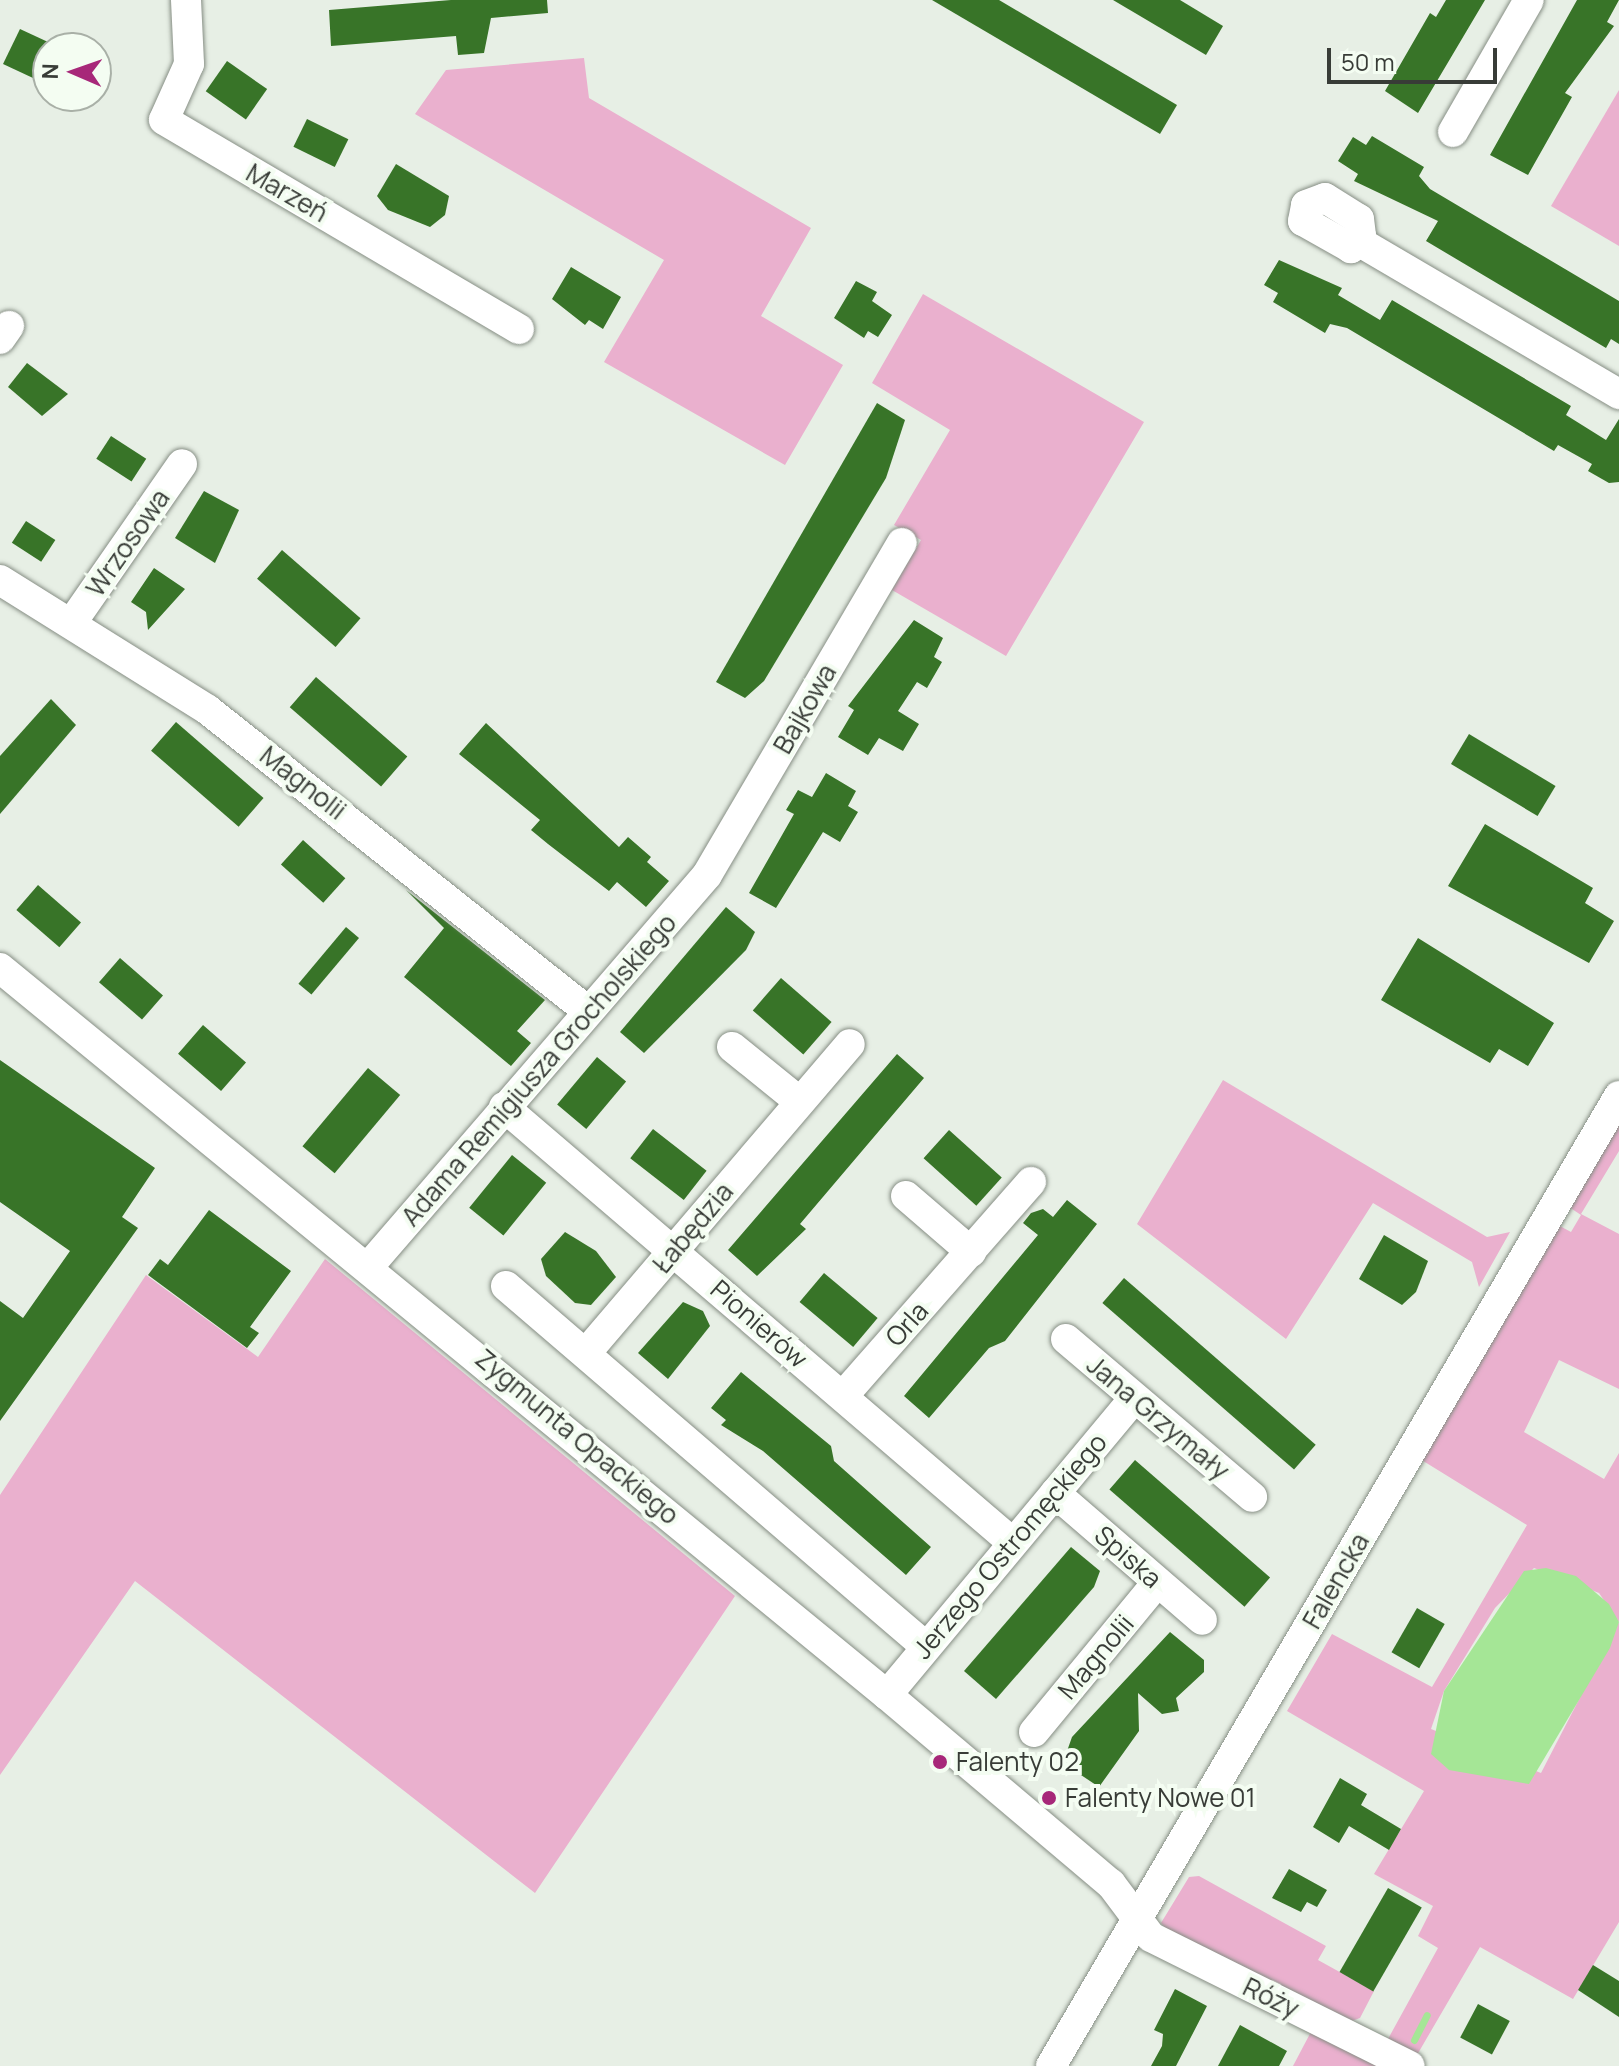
<!DOCTYPE html>
<meta charset="utf-8">
<style>
body{margin:0}
#map{position:relative;width:1619px;height:2066px;overflow:hidden;background:#e7efe5;font-family:Manrope,sans-serif}
div>[style]{position:absolute}
[style*='--x']{left:calc(var(--x)*1px);top:calc(var(--y)*1px);width:calc(var(--w)*1px);rotate:calc(var(--a)*1deg)}
.green>*{inset:0;background:#eab0ce}
.water>*{inset:0;background:#a5e696}
.stream>*{height:7px;margin:-3.5px;padding:0 3.5px;transform-origin:3.5px;border-radius:3.5px;background:#a5e696}
.building>*{inset:0;background:#387428;transform-origin:0 0}
.roads{filter:drop-shadow(0 0 2px #868e84) drop-shadow(0 0 2px #868e84)}
.minor>*{height:30px;margin:-15px;padding:0 15px;transform-origin:15px;border-radius:15px;background:#fff}
.dots>*{width:22px;height:22px;translate:-50% -50%;box-sizing:border-box;border:4px solid #f4fdf2;border-radius:50%}
span{translate:-50% -50%;white-space:nowrap;text-align:center;line-height:1.15;-webkit-text-stroke:8px #f4fdf2;paint-order:stroke}
.street-label{font-size:26px;color:#383c37}
.poi-label{font-size:26px;color:#383c37}
.left{translate:0 -50%;text-align:left}
.north{position:absolute;left:32px;top:32px;width:80px;height:80px;box-sizing:border-box;background:#f4fdf2;border:2px solid #a9b0a7;border-radius:50%;rotate:272deg;font-size:22px;font-weight:700;line-height:32px;text-align:center;color:#383c37}
.north::after{content:'';display:block;margin:auto;width:28px;height:36px;background:#a72879;clip-path:polygon(50% 0,100% 100%,50% 72%,0 100%)}
.scale{position:absolute;left:1327px;top:48px;width:170px;height:36px;box-sizing:border-box;border:4px solid #383c37;border-top:0;padding-left:10px;font-size:24px;line-height:28px;white-space:nowrap;color:#383c37;-webkit-text-stroke:6px #f4fdf2;paint-order:stroke}
</style>
<div id="map">
<div class="green">
<div style="clip-path:polygon(584px 58px,589px 98px,811px 228px,761px 316px,843px 365px,785px 465px,604px 362px,664px 260px,415px 114px,446px 70px)"></div>
<div style="clip-path:polygon(1619px 90px,1619px 246px,1551px 206px)"></div>
<div style="clip-path:polygon(923px 294px,1144px 422px,1006px 656px,892px 590px,921px 540px,894px 525px,950px 430px,872px 383px)"></div>
<div style="clip-path:polygon(1223px 1080px,1487px 1237px,1510px 1232px,1479px 1287px,1472px 1262px,1373px 1203px,1286px 1339px,1137px 1224px)"></div>
<div style="clip-path:polygon(evenodd,1619px 1122px,1619px 1151px,1581px 1214px,1619px 1234px,1619px 1389px,1559px 1360px,1524px 1432px,1604px 1479px,1619px 1453px,1619px 1922px,1573px 1999px,1480px 1947px,1417px 2055px,1388px 2039px,1438px 1948px,1418px 1936px,1433px 1906px,1374px 1874px,1424px 1791px,1287px 1711px,1332px 1634px,1432px 1687px,1527px 1525px,1420px 1459px,1558px 1225px,1571px 1232px,1581px 1215px,1569px 1207px,1619px 1122px,1534px 1568px,1599px 1593px,1619px 1622px,1541px 1773px,1431px 1729px,1444px 1691px,1495px 1608px,1534px 1568px)"></div>
<div style="clip-path:polygon(325px 1259px,735px 1596px,535px 1893px,135px 1581px,0 1775px,0 1495px,146px 1275px,258px 1357px)"></div>
<div style="clip-path:polygon(1199px 1876px,1326px 1946px,1318px 1960px,1374px 1991px,1360px 2018px,1343px 2024px,1166px 1929px,1161px 1923px,1189px 1877px)"></div>
<div style="clip-path:polygon(1313px 2028px,1386px 2066px,1293px 2066px)"></div>
</div>
<div class="water">
<div style="clip-path:polygon(1546px 1568px,1576px 1576px,1609px 1604px,1619px 1622px,1610px 1648px,1529px 1784px,1449px 1770px,1431px 1754px,1444px 1691px,1524px 1571px)"></div>
</div>
<div class="stream">
<div style="--x:1414;--y:2040;--w:28;--a:-63"></div>
</div>
<div class="building">
<div style="clip-path:polygon(451px 0,547px 0,548px 13px,491px 18px,484px 53px,458px 55px,456px 36px,331px 46px,329px 10px)"></div>
<div style="clip-path:polygon(932px 0,999px 0,1177px 105px,1160px 134px)"></div>
<div style="clip-path:polygon(1113px 0,1180px 0,1223px 26px,1206px 55px)"></div>
<div style="clip-path:polygon(1446px 0,1485px 0,1418px 113px,1385px 91px,1430px 13px,1436px 17px)"></div>
<div style="clip-path:polygon(1577px 0,1619px 0,1607px 22px,1614px 26px,1565px 93px,1572px 97px,1528px 175px,1490px 155px)"></div>
<div style="clip-path:polygon(20px 29px,48px 42px,48px 85px,3px 64px)"></div>
<div style="left:227px;top:61px;width:49px;height:37px;rotate:35deg"></div>
<div style="left:307px;top:119px;width:46px;height:31px;rotate:26deg"></div>
<div style="clip-path:polygon(1372px 136px,1424px 167px,1419px 176px,1430px 189px,1619px 301px,1619px 344px,1611px 339px,1606px 348px,1426px 241px,1438px 221px,1354px 181px,1358px 174px,1338px 161px,1353px 137px,1366px 145px)"></div>
<div style="clip-path:polygon(396px 164px,449px 196px,445px 215px,430px 227px,388px 210px,377px 196px)"></div>
<div style="clip-path:polygon(1279px 260px,1342px 288px,1338px 295px,1380px 320px,1392px 300px,1571px 406px,1566px 415px,1606px 440px,1619px 419px,1619px 482px,1609px 483px,1588px 471px,1592px 464px,1558px 445px,1554px 451px,1347px 328px,1330px 324px,1325px 333px,1273px 302px,1278px 293px,1264px 285px)"></div>
<div style="clip-path:polygon(571px 267px,621px 297px,603px 329px,589px 320px,585px 325px,552px 299px)"></div>
<div style="clip-path:polygon(856px 281px,877px 292px,872px 301px,892px 315px,878px 337px,868px 331px,864px 338px,834px 318px)"></div>
<div style="clip-path:polygon(27px 363px,68px 394px,42px 416px,8px 387px)"></div>
<div style="clip-path:polygon(877px 403px,905px 420px,886px 478px,764px 681px,745px 698px,716px 682px)"></div>
<div style="left:111px;top:436px;width:42px;height:27px;rotate:33deg"></div>
<div style="clip-path:polygon(204px 491px,239px 510px,215px 563px,175px 538px)"></div>
<div style="left:26px;top:521px;width:35px;height:26px;rotate:33deg"></div>
<div style="left:282px;top:550px;width:104px;height:38px;rotate:41deg"></div>
<div style="clip-path:polygon(154px 568px,185px 589px,148px 630px,146px 612px,131px 602px)"></div>
<div style="clip-path:polygon(914px 620px,943px 638px,934px 657px,942px 662px,927px 688px,917px 682px,898px 711px,919px 724px,903px 751px,879px 738px,868px 755px,838px 737px,854px 710px,848px 706px)"></div>
<div style="left:316px;top:677px;width:121px;height:40px;rotate:41deg"></div>
<div style="clip-path:polygon(51px 699px,76px 725px,0 814px,0 756px)"></div>
<div style="left:176px;top:722px;width:116px;height:38px;rotate:41deg"></div>
<div style="clip-path:polygon(486px 723px,619px 847px,628px 837px,651px 857px,647px 862px,669px 881px,646px 907px,617px 882px,609px 891px,548px 844px,531px 830px,540px 820px,459px 754px)"></div>
<div style="left:1469px;top:734px;width:101px;height:35px;rotate:31deg"></div>
<div style="clip-path:polygon(826px 773px,856px 791px,848px 806px,858px 812px,840px 842px,823px 832px,776px 908px,749px 893px,794px 814px,786px 810px,798px 790px,812px 797px)"></div>
<div style="clip-path:polygon(1485px 824px,1593px 888px,1585px 903px,1614px 921px,1589px 963px,1448px 886px)"></div>
<div style="left:303px;top:840px;width:57px;height:33px;rotate:42deg"></div>
<div style="left:38px;top:885px;width:57px;height:33px;rotate:41deg"></div>
<div style="clip-path:polygon(406px 890px,545px 1000px,517px 1031px,531px 1043px,511px 1066px,404px 977px,444px 928px)"></div>
<div style="clip-path:polygon(726px 907px,755px 932px,746px 950px,644px 1053px,620px 1032px)"></div>
<div style="left:346px;top:927px;width:17px;height:74px;rotate:40deg"></div>
<div style="clip-path:polygon(1418px 938px,1554px 1023px,1528px 1066px,1499px 1049px,1490px 1063px,1381px 1000px)"></div>
<div style="left:120px;top:958px;width:57px;height:32px;rotate:41deg"></div>
<div style="left:781px;top:978px;width:67px;height:43px;rotate:41deg"></div>
<div style="left:203px;top:1025px;width:57px;height:38px;rotate:41deg"></div>
<div style="clip-path:polygon(897px 1054px,924px 1078px,800px 1224px,806px 1229px,757px 1276px,728px 1250px)"></div>
<div style="left:597px;top:1057px;width:38px;height:62px;rotate:40deg"></div>
<div style="clip-path:polygon(0 1060px,155px 1168px,122px 1217px,138px 1228px,0 1421px,0 1301px,23px 1318px,70px 1251px,0 1202px)"></div>
<div style="left:368px;top:1068px;width:42px;height:102px;rotate:40deg"></div>
<div style="left:653px;top:1129px;width:68px;height:37px;rotate:38deg"></div>
<div style="left:949px;top:1130px;width:71px;height:38px;rotate:42deg"></div>
<div style="left:512px;top:1155px;width:44px;height:68px;rotate:39deg"></div>
<div style="clip-path:polygon(1067px 1200px,1097px 1224px,1005px 1341px,989px 1348px,929px 1418px,904px 1396px,1038px 1235px,1023px 1223px,1031px 1213px,1043px 1209px,1053px 1217px)"></div>
<div style="clip-path:polygon(209px 1210px,291px 1271px,250px 1327px,259px 1333px,247px 1348px,148px 1275px,160px 1259px,168px 1265px)"></div>
<div style="clip-path:polygon(565px 1232px,596px 1251px,616px 1277px,591px 1305px,575px 1303px,546px 1276px,541px 1259px)"></div>
<div style="clip-path:polygon(1384px 1235px,1428px 1261px,1416px 1292px,1402px 1305px,1359px 1279px)"></div>
<div style="left:824px;top:1273px;width:70px;height:38px;rotate:40deg"></div>
<div style="left:1124px;top:1278px;width:254px;height:33px;rotate:41deg"></div>
<div style="clip-path:polygon(683px 1302px,703px 1311px,710px 1326px,668px 1379px,638px 1353px)"></div>
<div style="clip-path:polygon(741px 1372px,831px 1446px,834px 1461px,931px 1547px,906px 1575px,763px 1451px,721px 1425px,726px 1420px,711px 1408px)"></div>
<div style="left:1135px;top:1460px;width:179px;height:39px;rotate:41deg"></div>
<div style="clip-path:polygon(1071px 1547px,1100px 1571px,1094px 1587px,996px 1699px,964px 1671px)"></div>
<div style="left:1417px;top:1608px;width:32px;height:51px;rotate:30deg"></div>
<div style="clip-path:polygon(1170px 1632px,1204px 1660px,1204px 1672px,1176px 1698px,1179px 1711px,1162px 1714px,1138px 1693px,1139px 1731px,1099px 1787px,1075px 1771px,1066px 1754px,1072px 1737px)"></div>
<div style="clip-path:polygon(1340px 1778px,1367px 1794px,1361px 1805px,1401px 1829px,1389px 1850px,1349px 1826px,1339px 1843px,1313px 1827px)"></div>
<div style="clip-path:polygon(1289px 1869px,1327px 1890px,1317px 1907px,1307px 1902px,1301px 1912px,1272px 1898px)"></div>
<div style="left:1388px;top:1888px;width:39px;height:97px;rotate:30deg"></div>
<div style="clip-path:polygon(1593px 1965px,1619px 1981px,1619px 2017px,1578px 1990px)"></div>
<div style="clip-path:polygon(1175px 1989px,1207px 2006px,1176px 2066px,1151px 2066px,1162px 2046px,1163px 2034px,1154px 2030px)"></div>
<div style="left:1478px;top:2004px;width:36px;height:38px;rotate:28deg"></div>
<div style="clip-path:polygon(1240px 2025px,1287px 2051px,1279px 2066px,1218px 2066px)"></div>
</div>
<div class="roads">
<div class="minor">
<div style="--x:186;--y:0;--w:64;--a:87.3"></div>
<div style="--x:189;--y:64;--w:61;--a:114.1"></div>
<div style="--x:164;--y:120;--w:412;--a:30.5"></div>
<div style="--x:1453;--y:132;--w:152;--a:-60.1"></div>
<div style="--x:1325;--y:198;--w:40;--a:32"></div>
<div style="--x:1359;--y:219;--w:17;--a:83"></div>
<div style="--x:1361;--y:236;--w:16;--a:130"></div>
<div style="--x:1351;--y:248;--w:55;--a:-150.6"></div>
<div style="--x:1303;--y:221;--w:16;--a:-79"></div>
<div style="--x:1306;--y:205;--w:20;--a:-20"></div>
<div style="--x:1358;--y:241;--w:303;--a:30.4"></div>
<div style="--x:0;--y:339;--w:16;--a:-55"></div>
<div style="--x:0;--y:580;--w:245;--a:32"></div>
<div style="--x:208;--y:710;--w:485;--a:38.4"></div>
<div style="--x:73;--y:621;--w:191;--a:-55.2"></div>
<div style="--x:0;--y:968;--w:1147;--a:39.34"></div>
<div style="--x:887;--y:1695;--w:293;--a:40.2"></div>
<div style="--x:1111;--y:1884;--w:66;--a:53"></div>
<div style="--x:1151;--y:1937;--w:289;--a:26.5"></div>
<div style="--x:732;--y:1047;--w:87;--a:39"></div>
<div style="--x:504;--y:1107;--w:670;--a:40.58"></div>
<div style="--x:906;--y:1196;--w:86;--a:40.7"></div>
<div style="--x:370;--y:1265;--w:515;--a:-49.17"></div>
<div style="--x:707;--y:875;--w:385;--a:-59.6"></div>
<div style="--x:506;--y:1286;--w:552;--a:40.67"></div>
<div style="--x:1066;--y:1339;--w:244;--a:40.3"></div>
<div style="--x:586;--y:1353;--w:406;--a:-49.5"></div>
<div style="--x:843;--y:1396;--w:285;--a:-48.7"></div>
<div style="--x:1055;--y:1493;--w:194;--a:40.8"></div>
<div style="--x:887;--y:1695;--w:386;--a:-50.2"></div>
<div style="--x:1034;--y:1732;--w:193;--a:-50.5"></div>
<div style="--x:1051;--y:2066;--w:1124;--a:-59.65"></div>
</div>
</div>
<div class="dots">
<div style="left:940px;top:1762px;background:#a72879"></div>
<div style="left:1049px;top:1798px;background:#a72879"></div>
</div>
<div class="street-label">
<span style="left:287px;top:193px;rotate:30deg">Marzeń</span>
<span style="left:128px;top:543px;rotate:-55deg">Wrzosowa</span>
<span style="left:805px;top:709px;rotate:-60deg">Bajkowa</span>
<span style="left:303px;top:783px;rotate:38deg">Magnolii</span>
<span style="left:539px;top:1070px;rotate:-49deg">Adama Remigiusza Grocholskiego</span>
<span style="left:693px;top:1228px;rotate:-50deg">Łabędzia</span>
<span style="left:759px;top:1324px;rotate:41deg">Pionierów</span>
<span style="left:907px;top:1324px;rotate:-48deg">Orla</span>
<span style="left:1158px;top:1418px;rotate:40deg">Jana Grzymały</span>
<span style="left:577px;top:1437px;rotate:40deg">Zygmunta Opackiego</span>
<span style="left:1010px;top:1546px;rotate:-50deg">Jerzego Ostromęckiego</span>
<span style="left:1128px;top:1557px;rotate:41deg">Spiska</span>
<span style="left:1336px;top:1581px;rotate:-60deg">Falencka</span>
<span style="left:1096px;top:1657px;rotate:-50deg">Magnolii</span>
<span style="left:1271px;top:1998px;rotate:26deg">Róży</span>
</div>
<div class="poi-label">
<span class="left" style="left:956px;top:1762px">Falenty 02</span>
<span class="left" style="left:1065px;top:1798px">Falenty Nowe 01</span>
</div>
<div class="north">N</div>
<div class="scale">50 m</div>
</div>
